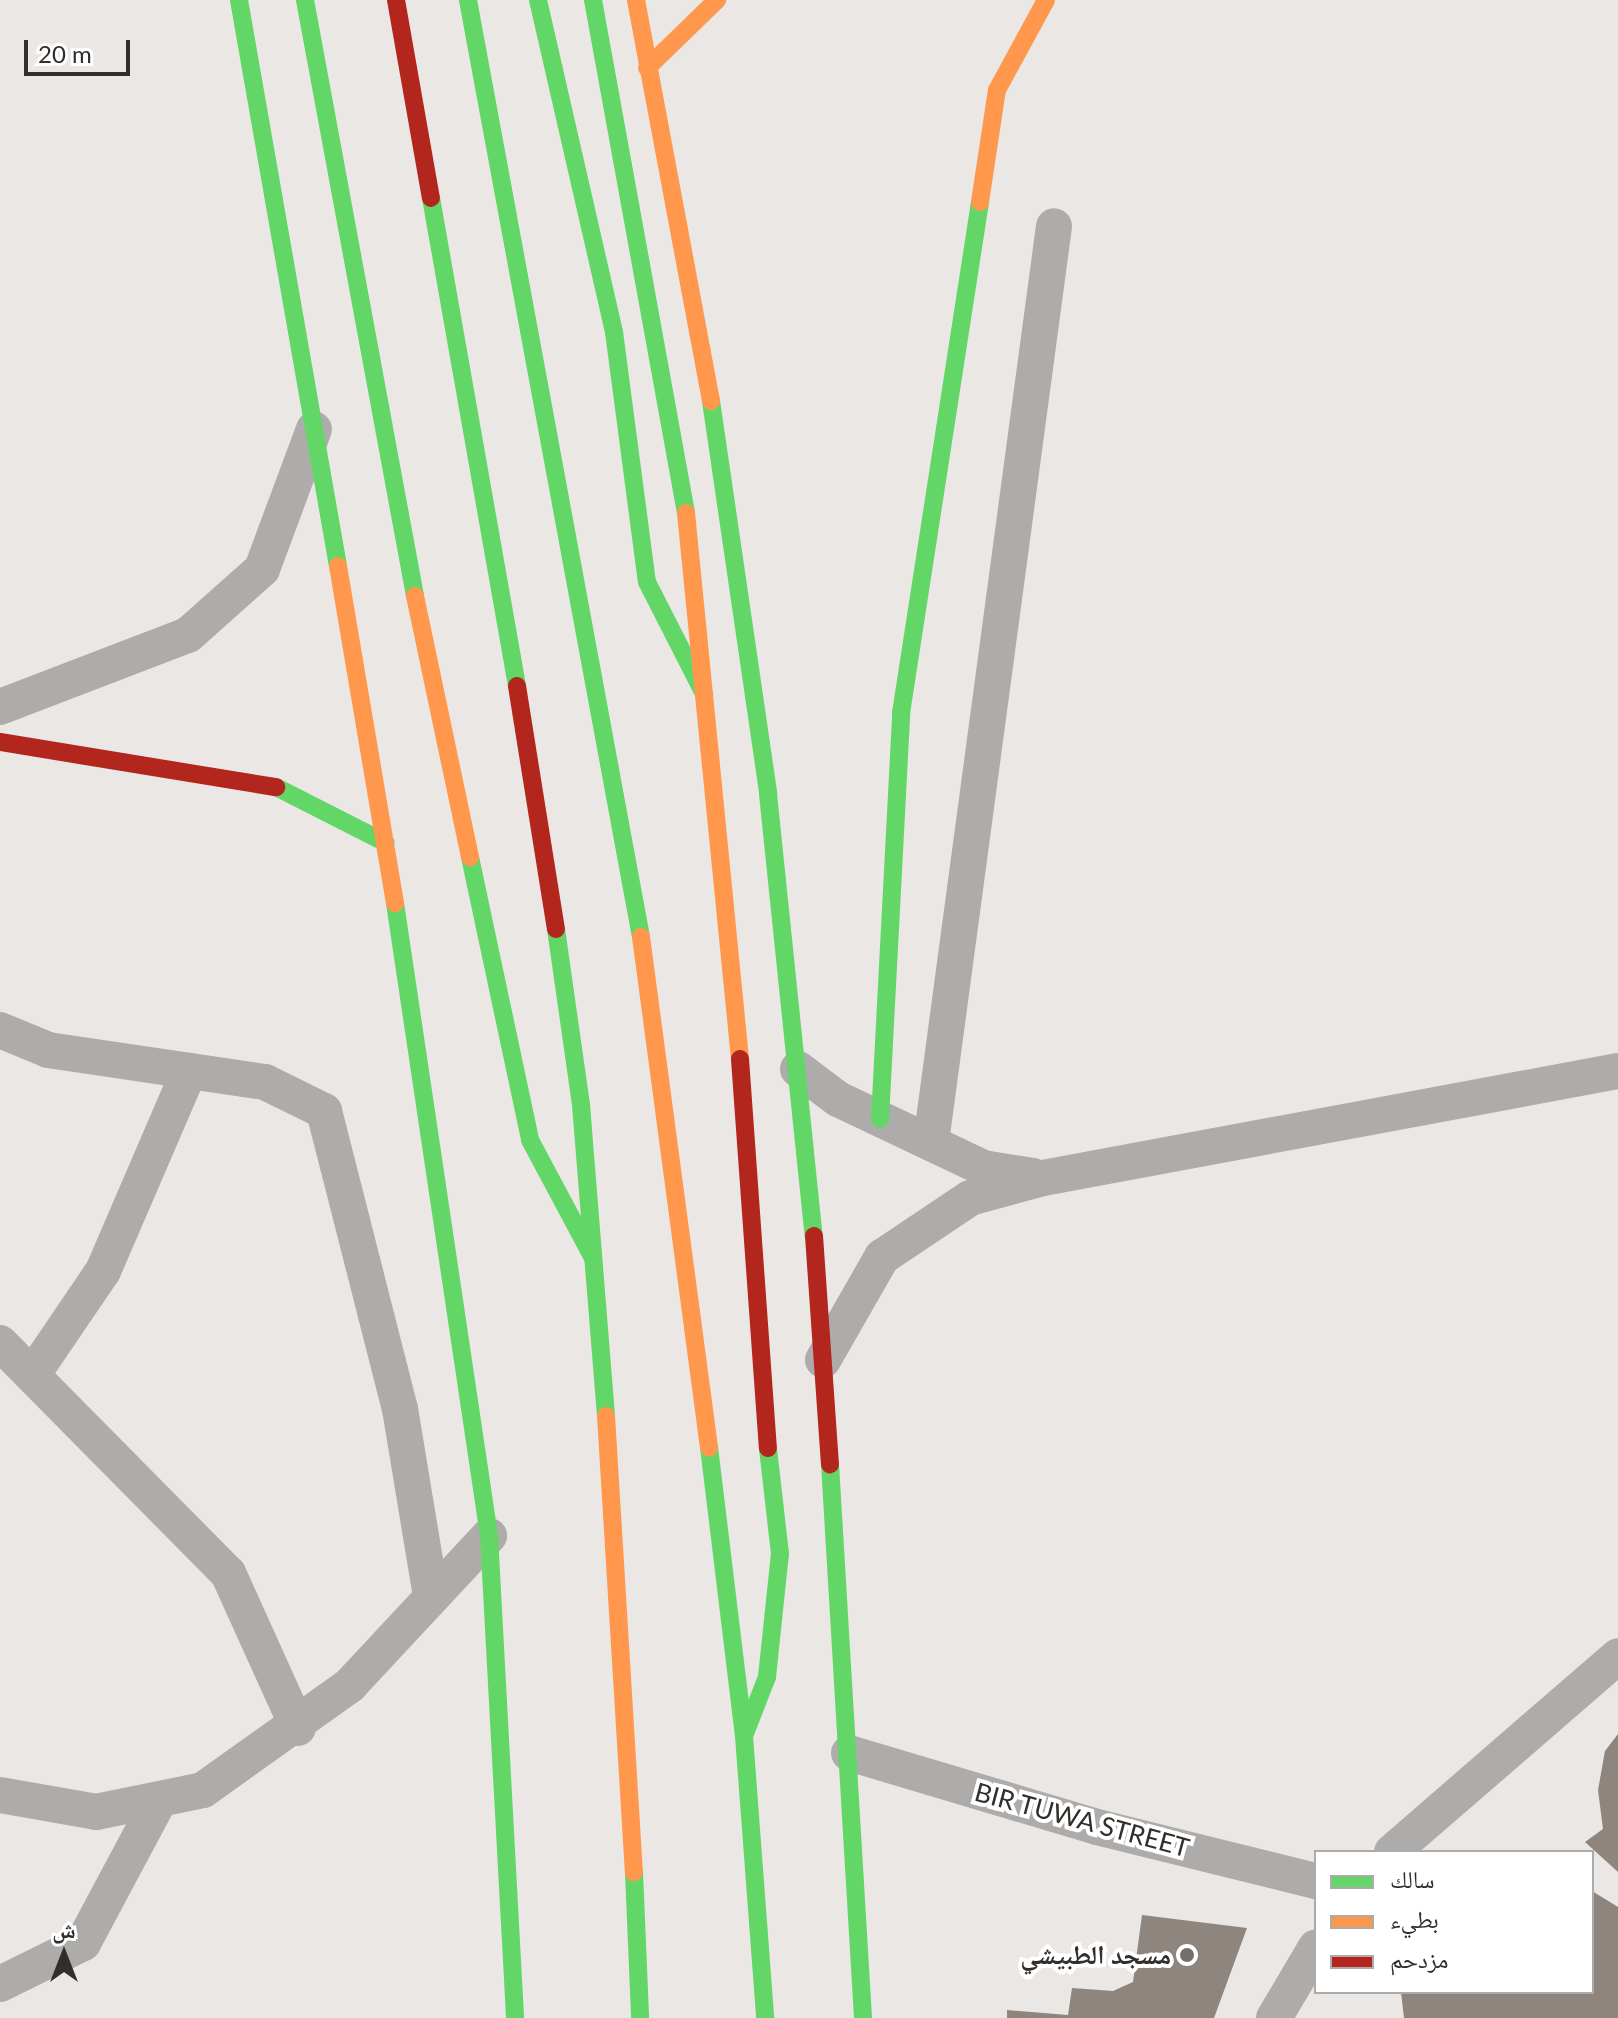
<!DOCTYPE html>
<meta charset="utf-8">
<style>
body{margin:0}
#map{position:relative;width:1618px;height:2018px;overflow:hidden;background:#eae7e4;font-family:Lato,"Noto Naskh Arabic",sans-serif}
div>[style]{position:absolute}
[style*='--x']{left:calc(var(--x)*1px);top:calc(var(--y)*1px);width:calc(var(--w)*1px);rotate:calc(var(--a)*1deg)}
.building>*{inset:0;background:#8e857e}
.street>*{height:36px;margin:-18px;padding:0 18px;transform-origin:18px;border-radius:18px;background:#aeacab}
.fast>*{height:18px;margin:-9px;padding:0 9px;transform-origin:9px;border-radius:9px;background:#63d668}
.slow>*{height:18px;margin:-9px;padding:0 9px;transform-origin:9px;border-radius:9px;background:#ff974d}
.jam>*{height:18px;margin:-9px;padding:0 9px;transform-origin:9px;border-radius:9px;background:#b3261e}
.dots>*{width:22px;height:22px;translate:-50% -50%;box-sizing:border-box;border:4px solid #fff;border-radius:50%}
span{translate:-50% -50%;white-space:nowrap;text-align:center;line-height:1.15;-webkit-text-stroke:8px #fff;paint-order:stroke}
.street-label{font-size:26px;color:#312e2b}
.poi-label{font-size:26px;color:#312e2b;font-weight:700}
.right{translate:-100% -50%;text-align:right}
.legend{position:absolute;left:1314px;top:1850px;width:280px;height:144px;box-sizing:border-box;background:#fff;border:2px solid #adabaa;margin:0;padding:10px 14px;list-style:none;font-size:24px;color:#312e2b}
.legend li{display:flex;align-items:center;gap:16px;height:40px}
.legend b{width:40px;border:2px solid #adabaa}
.north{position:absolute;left:24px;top:1914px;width:80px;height:80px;-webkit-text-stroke:6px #fff;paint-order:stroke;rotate:0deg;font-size:22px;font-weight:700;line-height:32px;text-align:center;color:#312e2b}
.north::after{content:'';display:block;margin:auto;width:28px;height:36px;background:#312e2b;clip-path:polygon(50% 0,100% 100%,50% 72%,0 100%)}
.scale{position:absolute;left:24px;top:40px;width:106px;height:36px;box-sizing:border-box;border:4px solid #312e2b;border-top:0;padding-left:10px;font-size:24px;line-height:28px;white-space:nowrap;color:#312e2b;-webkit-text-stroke:6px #fff;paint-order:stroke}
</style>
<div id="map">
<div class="building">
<div style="clip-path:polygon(1618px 1734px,1618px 1872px,1585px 1842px,1603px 1829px,1598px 1790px,1605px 1751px)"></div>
<div style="clip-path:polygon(1592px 1891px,1618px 1907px,1618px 2018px,1404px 2018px,1401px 1992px,1592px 1992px)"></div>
<div style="clip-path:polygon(1142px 1915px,1247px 1928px,1214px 2018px,1007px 2018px,1007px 2010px,1068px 2015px,1072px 1988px,1113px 1991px,1133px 1982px)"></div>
</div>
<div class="street">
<div style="--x:0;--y:707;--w:201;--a:-21"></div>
<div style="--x:188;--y:635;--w:99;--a:-41.7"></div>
<div style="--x:262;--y:569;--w:149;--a:-69.6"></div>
<div style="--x:0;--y:1030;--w:52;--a:22.6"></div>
<div style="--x:48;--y:1050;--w:219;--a:8.4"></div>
<div style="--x:265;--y:1082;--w:66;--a:26.2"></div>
<div style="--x:324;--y:1111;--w:308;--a:75.7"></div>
<div style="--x:400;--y:1409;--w:191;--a:80.6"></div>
<div style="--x:798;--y:1069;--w:50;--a:36.9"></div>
<div style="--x:838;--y:1099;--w:161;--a:25.4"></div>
<div style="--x:983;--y:1168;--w:51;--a:9.1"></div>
<div style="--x:931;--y:1142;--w:924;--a:-82.35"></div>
<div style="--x:0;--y:1343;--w:324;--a:45.3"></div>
<div style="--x:228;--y:1573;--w:170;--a:65.7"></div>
<div style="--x:823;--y:1360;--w:119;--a:-60.2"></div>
<div style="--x:882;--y:1257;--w:106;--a:-33.8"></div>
<div style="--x:970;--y:1198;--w:76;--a:-15.3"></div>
<div style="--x:1043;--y:1178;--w:585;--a:-10.54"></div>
<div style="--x:35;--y:1371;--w:121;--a:-55.8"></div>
<div style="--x:103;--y:1271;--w:218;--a:-66.7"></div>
<div style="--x:849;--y:1753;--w:259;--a:16.6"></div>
<div style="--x:1097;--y:1827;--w:226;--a:13.9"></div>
<div style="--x:0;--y:1795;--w:97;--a:10"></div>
<div style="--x:96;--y:1812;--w:109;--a:-11.6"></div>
<div style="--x:203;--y:1790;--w:181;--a:-35.5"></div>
<div style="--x:350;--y:1685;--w:204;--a:-47"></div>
<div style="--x:1392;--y:1852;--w:299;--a:-40.9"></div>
<div style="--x:0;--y:1984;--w:93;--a:-26.3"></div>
<div style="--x:83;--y:1943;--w:163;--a:-61.9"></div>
<div style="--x:1274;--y:2018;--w:82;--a:-59.4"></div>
</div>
<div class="fast">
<div style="--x:239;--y:0;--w:575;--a:80.08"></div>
<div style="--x:305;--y:0;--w:606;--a:79.54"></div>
<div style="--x:468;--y:0;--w:953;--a:79.54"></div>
<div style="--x:538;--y:0;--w:341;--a:77.1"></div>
<div style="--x:614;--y:332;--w:252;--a:82.5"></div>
<div style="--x:647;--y:582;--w:126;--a:63"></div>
<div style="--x:593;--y:0;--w:521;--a:79.72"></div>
<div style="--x:431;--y:198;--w:496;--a:80"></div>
<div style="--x:711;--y:401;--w:397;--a:81.7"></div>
<div style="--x:768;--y:794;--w:444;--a:84.1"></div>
<div style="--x:276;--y:787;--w:123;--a:27"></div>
<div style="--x:470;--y:857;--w:289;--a:78"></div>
<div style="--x:530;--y:1140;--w:132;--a:61.9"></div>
<div style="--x:395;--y:903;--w:640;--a:81.55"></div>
<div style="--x:489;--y:1536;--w:483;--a:86.9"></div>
<div style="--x:556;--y:929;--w:178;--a:81.9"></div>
<div style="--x:581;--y:1105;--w:312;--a:85.4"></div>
<div style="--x:880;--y:1119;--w:407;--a:-87"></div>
<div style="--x:901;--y:713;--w:517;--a:-81.21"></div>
<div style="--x:709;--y:1447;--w:291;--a:83.1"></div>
<div style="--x:744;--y:1736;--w:283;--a:85.7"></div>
<div style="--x:830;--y:1464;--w:555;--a:86.59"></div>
<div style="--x:744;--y:1736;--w:63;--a:-68.7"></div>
<div style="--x:767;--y:1677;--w:124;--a:-84"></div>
<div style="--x:780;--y:1554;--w:107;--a:-96.5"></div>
<div style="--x:634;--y:1872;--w:146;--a:87.6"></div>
</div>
<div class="slow">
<div style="--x:636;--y:0;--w:408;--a:79.4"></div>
<div style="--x:647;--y:68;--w:98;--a:-44.2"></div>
<div style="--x:980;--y:202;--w:113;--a:-81.4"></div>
<div style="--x:997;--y:90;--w:102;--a:-61.4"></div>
<div style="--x:686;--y:513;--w:549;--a:84.35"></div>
<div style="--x:338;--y:566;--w:342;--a:80.4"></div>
<div style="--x:415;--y:596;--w:267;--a:78.1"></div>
<div style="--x:641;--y:937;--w:515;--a:82.41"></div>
<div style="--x:606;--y:1416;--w:457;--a:86.5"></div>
</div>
<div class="jam">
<div style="--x:396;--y:0;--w:201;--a:80"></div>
<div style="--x:517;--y:686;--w:246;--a:80.9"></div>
<div style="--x:0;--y:742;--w:280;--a:9.3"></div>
<div style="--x:740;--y:1059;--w:390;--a:85.9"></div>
<div style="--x:814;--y:1236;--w:229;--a:86"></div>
</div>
<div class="dots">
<div style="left:1187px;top:1955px;background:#726f6c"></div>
</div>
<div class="street-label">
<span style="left:1082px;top:1820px;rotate:15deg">BIR TUWA STREET</span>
</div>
<div class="poi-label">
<span class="right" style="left:1171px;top:1955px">مسجد الطبيشي</span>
</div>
<ul class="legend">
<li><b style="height:10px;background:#63d668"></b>سالك</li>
<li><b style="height:10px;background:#ff974d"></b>بطيء</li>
<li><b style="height:10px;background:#b3261e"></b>مزدحم</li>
</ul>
<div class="north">ش</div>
<div class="scale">20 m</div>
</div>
